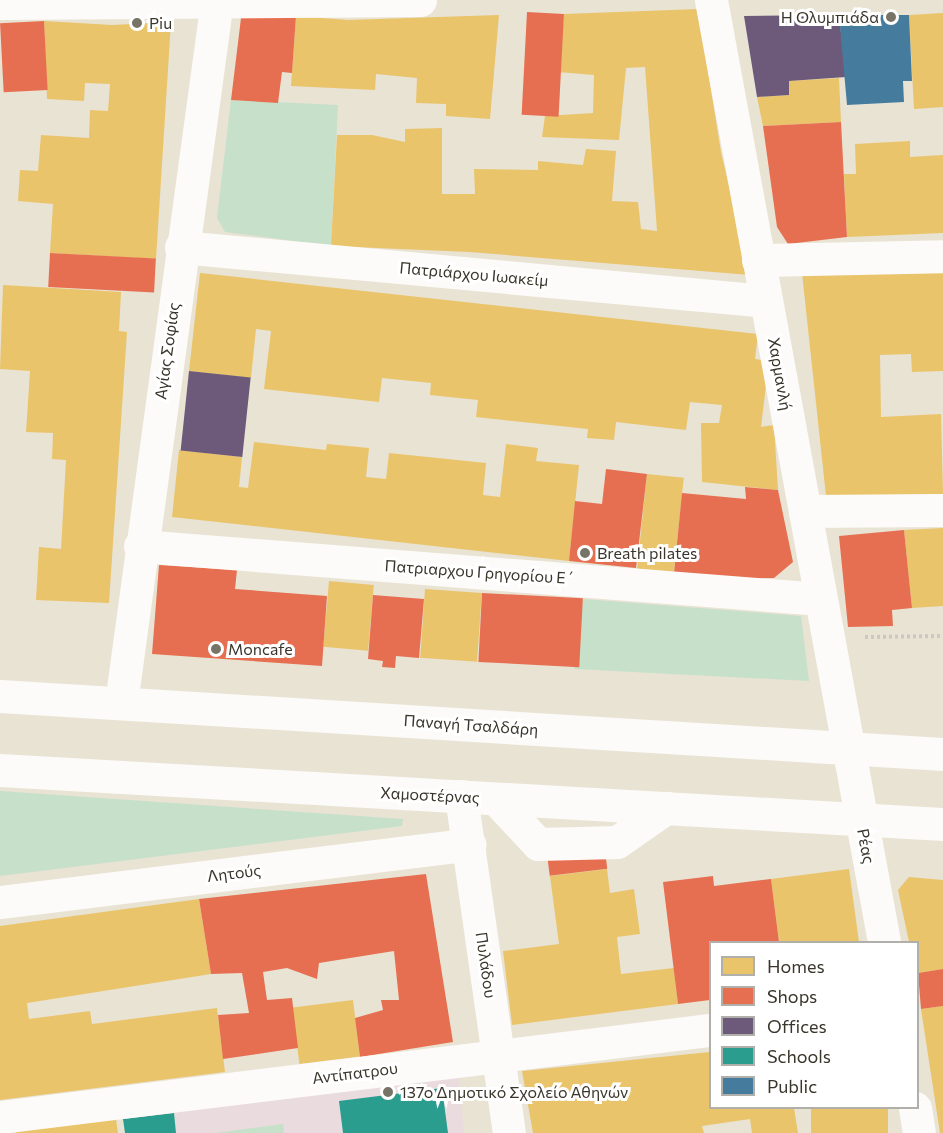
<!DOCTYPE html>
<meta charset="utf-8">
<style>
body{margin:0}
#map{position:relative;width:943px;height:1133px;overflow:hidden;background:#e9e3d4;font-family:Commissioner,sans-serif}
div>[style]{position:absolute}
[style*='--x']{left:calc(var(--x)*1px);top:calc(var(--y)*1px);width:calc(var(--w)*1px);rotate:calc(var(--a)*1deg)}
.education>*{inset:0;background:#eadcde}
.green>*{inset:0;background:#c7e0ca}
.homes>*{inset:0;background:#e9c46a;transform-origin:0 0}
.shops>*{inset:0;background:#e76f51;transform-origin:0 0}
.offices>*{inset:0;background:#6d597a;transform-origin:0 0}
.schools>*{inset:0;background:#2a9d8f}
.public>*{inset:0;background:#457b9d}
.path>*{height:4px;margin-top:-2px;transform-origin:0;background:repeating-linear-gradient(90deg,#cac8c3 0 3px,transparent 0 6px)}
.minor>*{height:33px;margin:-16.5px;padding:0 16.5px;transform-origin:16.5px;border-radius:16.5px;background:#fcfbf9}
.major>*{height:33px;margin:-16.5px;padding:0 16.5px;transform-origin:16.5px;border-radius:16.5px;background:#fcfbf9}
.dots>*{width:16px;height:16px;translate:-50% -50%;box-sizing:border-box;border:3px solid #fff;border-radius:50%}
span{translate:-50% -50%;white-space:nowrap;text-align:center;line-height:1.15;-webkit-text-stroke:6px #fff;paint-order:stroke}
.poi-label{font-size:16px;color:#3a362b}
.right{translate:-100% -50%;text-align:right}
.left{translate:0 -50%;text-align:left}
.street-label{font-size:16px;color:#3a362b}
.legend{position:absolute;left:709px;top:941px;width:210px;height:168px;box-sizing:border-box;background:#fff;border:2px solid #b0afaa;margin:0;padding:8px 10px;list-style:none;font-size:18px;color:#3a362b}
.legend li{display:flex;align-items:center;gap:12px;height:30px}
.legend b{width:30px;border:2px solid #b0afaa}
</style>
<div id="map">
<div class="education">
<div style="clip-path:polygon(458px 1072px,464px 1133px,176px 1133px,174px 1113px)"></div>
</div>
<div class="green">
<div style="clip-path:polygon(231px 100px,338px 105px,331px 246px,225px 232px,217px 218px)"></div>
<div style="clip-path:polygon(583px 599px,801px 616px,809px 681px,574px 669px)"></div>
<div style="clip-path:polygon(0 791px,403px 819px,402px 826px,0 876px)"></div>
<div style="clip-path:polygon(283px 1124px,284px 1133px,215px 1133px)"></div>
</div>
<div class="homes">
<div style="clip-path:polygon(698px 9px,721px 152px,750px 275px,469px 252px,331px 246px,337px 135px,372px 135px,405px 142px,405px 129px,442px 128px,442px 194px,475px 194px,474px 169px,538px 170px,538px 161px,583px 165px,586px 149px,616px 151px,612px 201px,638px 202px,641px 229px,657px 231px,645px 67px,626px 68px,619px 140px,542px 137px,545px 116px,593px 113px,594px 75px,558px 72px,564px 14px)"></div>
<div style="clip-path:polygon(943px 13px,943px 107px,914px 109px,909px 15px)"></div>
<div style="clip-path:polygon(499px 15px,490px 119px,446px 116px,446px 104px,416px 103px,417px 78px,376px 74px,375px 90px,291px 86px,296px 16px,348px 20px)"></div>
<div style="clip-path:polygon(44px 21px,112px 25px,171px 22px,156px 259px,50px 253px,53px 204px,18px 201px,20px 170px,38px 171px,41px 135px,89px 138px,90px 110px,108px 111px,110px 84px,85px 83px,84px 101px,47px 99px)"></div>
<div style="clip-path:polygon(839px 78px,841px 122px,763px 126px,757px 97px,789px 95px,789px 81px)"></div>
<div style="clip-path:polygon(910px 141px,910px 157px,943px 155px,943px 233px,847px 237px,844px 174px,856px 174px,855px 144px)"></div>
<div style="clip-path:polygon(200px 273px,758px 334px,755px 359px,769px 361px,761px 427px,774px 425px,778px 490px,702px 482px,701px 423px,719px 423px,722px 405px,690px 402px,686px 430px,616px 422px,614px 440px,587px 438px,588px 429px,476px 417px,478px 400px,430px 395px,431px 383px,382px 378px,379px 402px,264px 389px,271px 331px,256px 329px,251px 378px,189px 371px)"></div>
<div style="clip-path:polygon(802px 273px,943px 273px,943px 371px,912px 372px,911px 354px,880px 355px,881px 417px,941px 414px,943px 494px,826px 496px)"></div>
<div style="clip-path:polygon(3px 285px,121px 292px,119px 331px,127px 332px,109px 603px,36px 600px,39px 547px,61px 549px,66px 460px,52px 459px,53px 433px,26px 432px,30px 371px,0 369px)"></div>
<div style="clip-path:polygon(254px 442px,326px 450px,327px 444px,369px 448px,366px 477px,386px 479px,389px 453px,486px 463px,483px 495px,500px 497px,506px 444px,538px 448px,536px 461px,579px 465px,569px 561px,172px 517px,179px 450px,242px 457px,239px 487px,248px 488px)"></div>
<div style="left:647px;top:474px;width:37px;height:95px;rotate:6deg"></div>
<div style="clip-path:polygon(943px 528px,943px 606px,912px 608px,904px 530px)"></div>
<div style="left:329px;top:581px;width:45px;height:66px;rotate:5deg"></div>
<div style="left:425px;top:589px;width:57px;height:69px;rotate:4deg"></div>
<div style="clip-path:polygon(607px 869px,610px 893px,634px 889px,640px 934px,617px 937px,621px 974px,674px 968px,678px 1004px,512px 1025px,503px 951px,559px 944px,550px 876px)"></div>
<div style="clip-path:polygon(849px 869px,859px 942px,779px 942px,771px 879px)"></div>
<div style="clip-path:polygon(909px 877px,943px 880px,943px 969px,918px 973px,918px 942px,909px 942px,898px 890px)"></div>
<div style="clip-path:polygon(199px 899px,211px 974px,27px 1003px,29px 1019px,90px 1011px,92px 1024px,217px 1008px,225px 1072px,0 1100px,0 926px)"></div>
<div style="left:353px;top:1000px;width:57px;height:61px;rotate:83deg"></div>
<div style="clip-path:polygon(943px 1006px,943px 1133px,940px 1133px,921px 1009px)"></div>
<div style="clip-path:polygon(710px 1052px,710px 1108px,794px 1108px,798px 1133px,752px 1133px,750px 1119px,702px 1126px,704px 1133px,533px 1133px,522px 1071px)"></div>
<div style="left:811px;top:1108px;width:77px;height:25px"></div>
<div style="clip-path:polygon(116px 1119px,118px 1133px,16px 1133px,16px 1132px)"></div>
</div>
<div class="shops">
<div style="left:527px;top:12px;width:37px;height:103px;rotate:3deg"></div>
<div style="clip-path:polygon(296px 16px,292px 73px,282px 72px,278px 103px,231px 100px,241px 18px)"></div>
<div style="left:44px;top:21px;width:69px;height:44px;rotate:87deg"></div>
<div style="clip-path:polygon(841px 122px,847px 237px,788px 244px,777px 227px,763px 126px)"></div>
<div style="left:50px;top:253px;width:106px;height:34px;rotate:3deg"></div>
<div style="clip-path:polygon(606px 469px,647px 474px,636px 568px,569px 561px,575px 501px,602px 504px)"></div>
<div style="clip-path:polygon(745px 487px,778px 490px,793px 562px,774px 578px,736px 579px,674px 573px,682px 493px,746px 499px)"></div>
<div style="clip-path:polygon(904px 530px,912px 608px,892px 610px,893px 626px,848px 627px,839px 536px)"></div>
<div style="clip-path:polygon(159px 565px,237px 570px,235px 589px,327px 596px,322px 666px,152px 654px)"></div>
<div style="left:482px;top:593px;width:101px;height:69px;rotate:3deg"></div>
<div style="clip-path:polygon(373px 595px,424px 599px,419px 658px,396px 656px,395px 668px,382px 667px,383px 661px,368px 659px)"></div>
<div style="left:603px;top:834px;width:35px;height:58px;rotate:83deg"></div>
<div style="clip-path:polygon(426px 874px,453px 1042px,360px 1057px,355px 1018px,383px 1010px,381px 1000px,399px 1000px,394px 951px,319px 963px,317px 979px,287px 968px,263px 972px,267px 1000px,292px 998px,298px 1048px,223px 1059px,218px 1015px,249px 1013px,242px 973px,211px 974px,199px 899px)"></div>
<div style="clip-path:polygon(713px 876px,714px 886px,771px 879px,779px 942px,710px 942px,710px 1000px,678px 1004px,663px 882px)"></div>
<div style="clip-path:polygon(943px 969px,943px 1006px,921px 1009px,918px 973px)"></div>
</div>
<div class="offices">
<div style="clip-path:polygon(839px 15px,846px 77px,789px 81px,789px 95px,757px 97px,744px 16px)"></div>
<div style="left:189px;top:371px;width:62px;height:80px;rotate:6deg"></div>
</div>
<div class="schools">
<div style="clip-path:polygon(442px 1088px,448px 1133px,343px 1133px,339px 1101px)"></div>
<div style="clip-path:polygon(174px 1113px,176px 1133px,125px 1133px,123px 1119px)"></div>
</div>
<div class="public">
<div style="clip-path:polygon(839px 15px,909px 15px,912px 81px,903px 81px,904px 102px,847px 105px)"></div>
</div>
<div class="path">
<div style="--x:865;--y:637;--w:78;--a:-0.7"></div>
</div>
<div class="minor">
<div style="--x:711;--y:0;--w:958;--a:79.59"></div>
<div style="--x:0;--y:3;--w:420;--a:-0.4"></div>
<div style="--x:181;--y:247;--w:587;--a:5.27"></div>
<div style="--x:758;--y:260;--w:185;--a:-1.2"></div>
<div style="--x:805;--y:511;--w:138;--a:-0.4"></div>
<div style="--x:140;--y:546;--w:683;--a:4.45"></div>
<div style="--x:121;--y:703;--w:710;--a:-82.22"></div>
<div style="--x:461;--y:796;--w:340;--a:81.9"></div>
<div style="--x:496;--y:799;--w:62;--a:47"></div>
<div style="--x:538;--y:844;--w:79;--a:-1.5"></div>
<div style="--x:617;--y:842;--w:60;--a:-34.8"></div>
<div style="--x:0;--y:902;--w:473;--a:-7"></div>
<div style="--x:915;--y:1108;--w:25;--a:81"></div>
<div style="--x:0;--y:1117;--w:715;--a:-6.99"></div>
</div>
<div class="major">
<div style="--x:0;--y:696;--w:945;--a:3.52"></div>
<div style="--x:0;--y:770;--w:945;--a:3.28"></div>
</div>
<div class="dots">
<div style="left:891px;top:17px;background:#777366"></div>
<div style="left:137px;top:23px;background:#777366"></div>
<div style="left:585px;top:553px;background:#777366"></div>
<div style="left:216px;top:649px;background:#777366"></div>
<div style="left:388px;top:1092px;background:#777366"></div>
</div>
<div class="poi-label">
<span class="right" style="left:879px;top:17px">Η Ολυμπιάδα</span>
<span class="left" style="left:149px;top:23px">Piu</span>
<span class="left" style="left:597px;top:553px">Breath pilates</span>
<span class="left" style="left:228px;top:649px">Moncafe</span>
<span class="left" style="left:400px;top:1092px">137ο Δημοτικό Σχολείο Αθηνών</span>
</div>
<div class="street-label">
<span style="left:474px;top:274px;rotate:5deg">Πατριάρχου Ιωακείμ</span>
<span style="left:167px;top:351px;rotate:-82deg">Αγίας Σοφίας</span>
<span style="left:780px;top:374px;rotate:80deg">Χαρμανλή</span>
<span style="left:480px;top:572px;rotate:4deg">Πατριαρχου Γρηγορίου Ε΄</span>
<span style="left:471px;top:725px;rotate:4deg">Παναγή Τσαλδάρη</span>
<span style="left:430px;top:795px;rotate:3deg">Χαμοστέρνας</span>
<span style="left:866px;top:846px;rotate:79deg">Ρέας</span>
<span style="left:234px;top:873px;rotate:-7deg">Λητούς</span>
<span style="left:486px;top:965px;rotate:82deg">Πυλάδου</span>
<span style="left:355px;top:1073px;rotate:-7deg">Αντίπατρου</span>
</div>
<ul class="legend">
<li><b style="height:16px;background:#e9c46a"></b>Homes</li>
<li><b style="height:16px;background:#e76f51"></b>Shops</li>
<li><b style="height:16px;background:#6d597a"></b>Offices</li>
<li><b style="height:16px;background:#2a9d8f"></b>Schools</li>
<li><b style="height:16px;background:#457b9d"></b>Public</li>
</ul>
</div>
